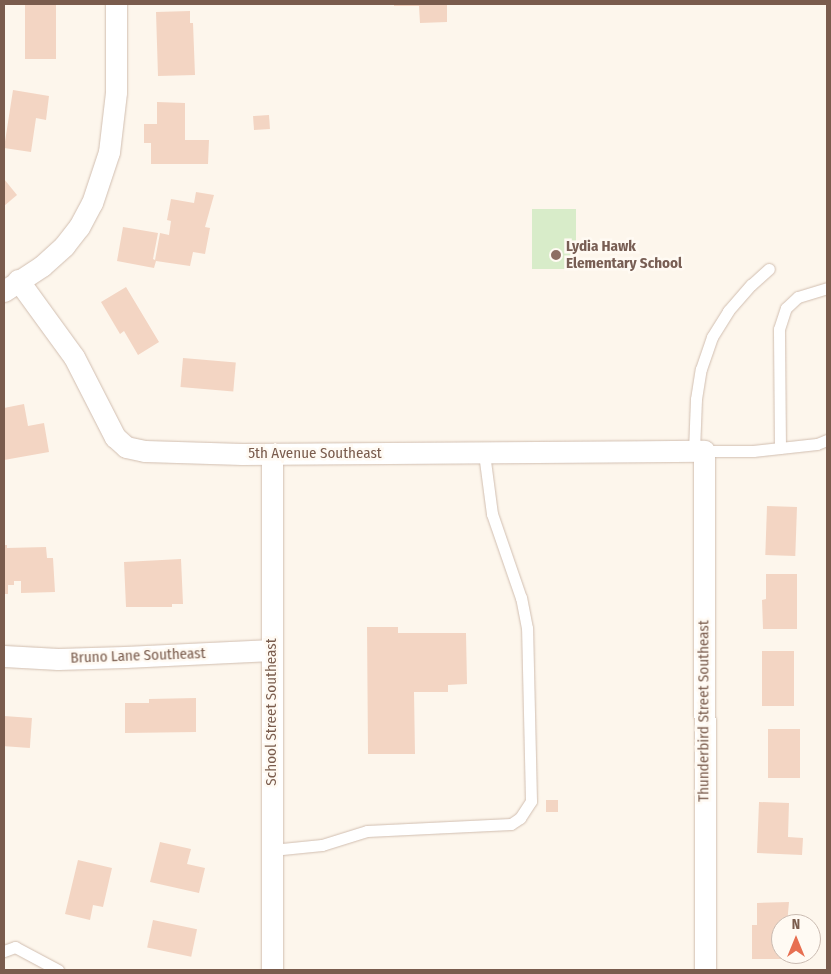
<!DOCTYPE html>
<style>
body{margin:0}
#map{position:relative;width:831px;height:974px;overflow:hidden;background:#fdf6ec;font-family:"Fira Sans Condensed",sans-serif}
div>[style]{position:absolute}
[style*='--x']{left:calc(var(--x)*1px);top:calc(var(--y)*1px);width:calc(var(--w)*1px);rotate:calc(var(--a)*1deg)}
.green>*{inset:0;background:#d8ecc9;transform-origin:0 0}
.building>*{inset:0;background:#f3d5c3;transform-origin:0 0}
.roads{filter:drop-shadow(0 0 1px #d1beb0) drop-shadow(0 0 1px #d1beb0)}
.lane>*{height:11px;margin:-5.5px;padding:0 5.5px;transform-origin:5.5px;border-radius:5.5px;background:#fff}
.street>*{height:21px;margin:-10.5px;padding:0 10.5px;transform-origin:10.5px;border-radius:10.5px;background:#fff}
.dots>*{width:14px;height:14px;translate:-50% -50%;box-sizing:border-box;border:2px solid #fffaf3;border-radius:50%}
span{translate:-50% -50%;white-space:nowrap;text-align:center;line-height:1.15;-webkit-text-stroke:5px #fffaf3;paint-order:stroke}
.education-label{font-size:15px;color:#785e54;font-weight:700}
.left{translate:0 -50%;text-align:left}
.street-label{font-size:15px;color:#7a5c4d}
.frame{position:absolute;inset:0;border:5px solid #7a5c4d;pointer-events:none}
.north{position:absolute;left:771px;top:914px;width:50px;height:50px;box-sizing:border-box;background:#fffaf3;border:1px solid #cabbb1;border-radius:50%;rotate:0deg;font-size:14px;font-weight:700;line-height:20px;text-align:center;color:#7a5c4d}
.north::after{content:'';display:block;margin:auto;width:18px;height:22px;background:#e76f51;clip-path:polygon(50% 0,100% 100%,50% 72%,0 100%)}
</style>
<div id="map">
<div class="green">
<div style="left:532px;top:209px;width:44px;height:60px"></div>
</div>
<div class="building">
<div style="left:25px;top:4px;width:31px;height:55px"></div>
<div style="clip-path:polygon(394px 4px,447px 4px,447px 22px,420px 23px,419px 6px,394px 6px)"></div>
<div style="clip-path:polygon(190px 11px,190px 23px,193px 23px,195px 75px,158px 76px,156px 12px)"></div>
<div style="clip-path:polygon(13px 90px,49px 96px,46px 120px,36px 118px,31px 152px,4px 148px)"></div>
<div style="clip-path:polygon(157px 102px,185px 103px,185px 140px,209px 140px,208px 164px,151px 164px,151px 143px,144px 143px,144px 124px,157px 124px)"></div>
<div style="left:269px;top:115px;width:14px;height:16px;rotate:86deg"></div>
<div style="clip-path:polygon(4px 179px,17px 195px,4px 206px)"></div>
<div style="clip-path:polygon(196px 192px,214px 195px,205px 227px,210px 228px,205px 254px,193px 252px,190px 266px,156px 261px,154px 268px,117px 261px,123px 227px,158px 233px,153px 259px,155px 260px,160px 233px,169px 235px,171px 221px,167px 220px,171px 199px,194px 203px)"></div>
<div style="clip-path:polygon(126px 287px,159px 342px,138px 355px,124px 331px,120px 334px,101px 302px)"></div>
<div style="left:183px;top:358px;width:53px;height:29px;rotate:5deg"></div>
<div style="clip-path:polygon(24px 404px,28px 426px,44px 423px,49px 452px,4px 460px,4px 408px)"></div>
<div style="left:767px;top:506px;width:30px;height:49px;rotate:2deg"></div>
<div style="clip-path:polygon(4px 545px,7px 545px,7px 548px,46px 547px,47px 558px,53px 558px,55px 592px,21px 593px,21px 581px,14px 581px,14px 585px,8px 585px,8px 594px,4px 594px)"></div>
<div style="clip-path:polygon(181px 559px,183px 604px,172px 604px,172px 607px,126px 607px,124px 562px)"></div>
<div style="clip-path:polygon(766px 574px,797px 574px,797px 629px,763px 629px,762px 600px,766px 599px)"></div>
<div style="clip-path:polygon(367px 627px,398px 627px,398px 633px,466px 633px,467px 684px,448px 685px,448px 692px,414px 692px,415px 754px,368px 754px)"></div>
<div style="left:762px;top:651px;width:32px;height:55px"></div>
<div style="clip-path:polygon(196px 698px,196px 732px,125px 733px,125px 703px,149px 703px,149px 699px)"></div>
<div style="left:4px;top:716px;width:28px;height:30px;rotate:4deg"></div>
<div style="left:768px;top:729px;width:32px;height:49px"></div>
<div style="left:546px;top:800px;width:12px;height:12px"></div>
<div style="clip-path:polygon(759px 802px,789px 803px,788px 837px,803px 838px,802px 855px,757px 853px)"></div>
<div style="clip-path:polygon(160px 842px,191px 849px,187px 864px,205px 868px,199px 893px,150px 882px)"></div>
<div style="clip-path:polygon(78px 860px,112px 868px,103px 907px,93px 905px,90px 920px,65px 914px)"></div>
<div style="clip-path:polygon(789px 902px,787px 924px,781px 924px,781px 954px,784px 954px,785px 959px,752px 959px,752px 925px,757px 925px,757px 903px)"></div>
<div style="left:153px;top:920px;width:45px;height:28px;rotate:12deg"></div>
</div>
<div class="roads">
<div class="lane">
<div style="--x:780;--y:448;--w:119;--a:-90.5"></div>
<div style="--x:779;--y:329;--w:22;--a:-72"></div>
<div style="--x:786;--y:308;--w:16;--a:-43"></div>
<div style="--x:798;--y:297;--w:30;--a:-17"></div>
<div style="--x:694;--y:451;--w:52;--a:-87.8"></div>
<div style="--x:696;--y:399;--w:30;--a:-81"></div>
<div style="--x:701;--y:369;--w:34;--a:-71"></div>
<div style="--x:712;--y:337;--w:31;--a:-58"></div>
<div style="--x:728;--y:311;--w:35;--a:-49"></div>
<div style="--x:751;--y:285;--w:24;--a:-42"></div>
<div style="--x:704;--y:451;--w:49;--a:0"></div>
<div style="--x:753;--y:451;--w:64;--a:-6.2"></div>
<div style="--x:817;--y:444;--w:11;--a:-22"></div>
<div style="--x:272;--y:850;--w:50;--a:-5.7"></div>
<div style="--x:322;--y:845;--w:47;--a:-17.3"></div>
<div style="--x:367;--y:831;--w:144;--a:-2.8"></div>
<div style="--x:511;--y:824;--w:11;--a:-34"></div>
<div style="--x:520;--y:818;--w:20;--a:-57"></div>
<div style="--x:531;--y:801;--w:173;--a:-91.3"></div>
<div style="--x:527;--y:628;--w:31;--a:-101"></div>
<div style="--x:521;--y:598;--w:89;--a:-109"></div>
<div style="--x:492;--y:514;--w:62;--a:-97.5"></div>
<div style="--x:4;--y:951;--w:12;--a:-20"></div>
<div style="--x:15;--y:947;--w:49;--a:28.1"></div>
</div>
<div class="street">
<div style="--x:18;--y:280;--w:95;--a:54"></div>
<div style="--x:74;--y:357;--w:90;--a:62.9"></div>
<div style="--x:115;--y:437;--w:15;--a:42"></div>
<div style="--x:126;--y:447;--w:19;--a:12"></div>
<div style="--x:145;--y:451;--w:97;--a:1.8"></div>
<div style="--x:242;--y:454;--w:462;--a:-0.4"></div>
<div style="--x:704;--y:451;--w:519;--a:89.89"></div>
<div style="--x:4;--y:291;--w:45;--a:-33.3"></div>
<div style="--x:42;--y:266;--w:30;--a:-42"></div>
<div style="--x:64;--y:246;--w:24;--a:-52"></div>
<div style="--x:79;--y:227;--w:27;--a:-62"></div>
<div style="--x:92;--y:203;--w:54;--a:-71.6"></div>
<div style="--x:109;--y:152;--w:60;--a:-83.3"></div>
<div style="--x:116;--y:92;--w:88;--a:-90"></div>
<div style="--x:272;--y:454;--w:516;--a:90"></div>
<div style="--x:4;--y:656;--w:54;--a:3.2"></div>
<div style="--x:58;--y:659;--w:67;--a:-1.7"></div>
<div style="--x:125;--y:657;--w:147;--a:-2.7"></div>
</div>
</div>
<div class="dots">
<div style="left:556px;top:255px;background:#8d6e63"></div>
</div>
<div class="education-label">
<span class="left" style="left:566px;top:255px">Lydia Hawk<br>Elementary School</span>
</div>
<div class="street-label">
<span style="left:315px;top:454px">5th Avenue Southeast</span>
<span style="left:138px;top:656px;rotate:-2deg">Bruno Lane Southeast</span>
<span style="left:704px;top:711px;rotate:-90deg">Thunderbird Street Southeast</span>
<span style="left:272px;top:712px;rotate:-90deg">School Street Southeast</span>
</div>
<div class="frame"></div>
<div class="north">N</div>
</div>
